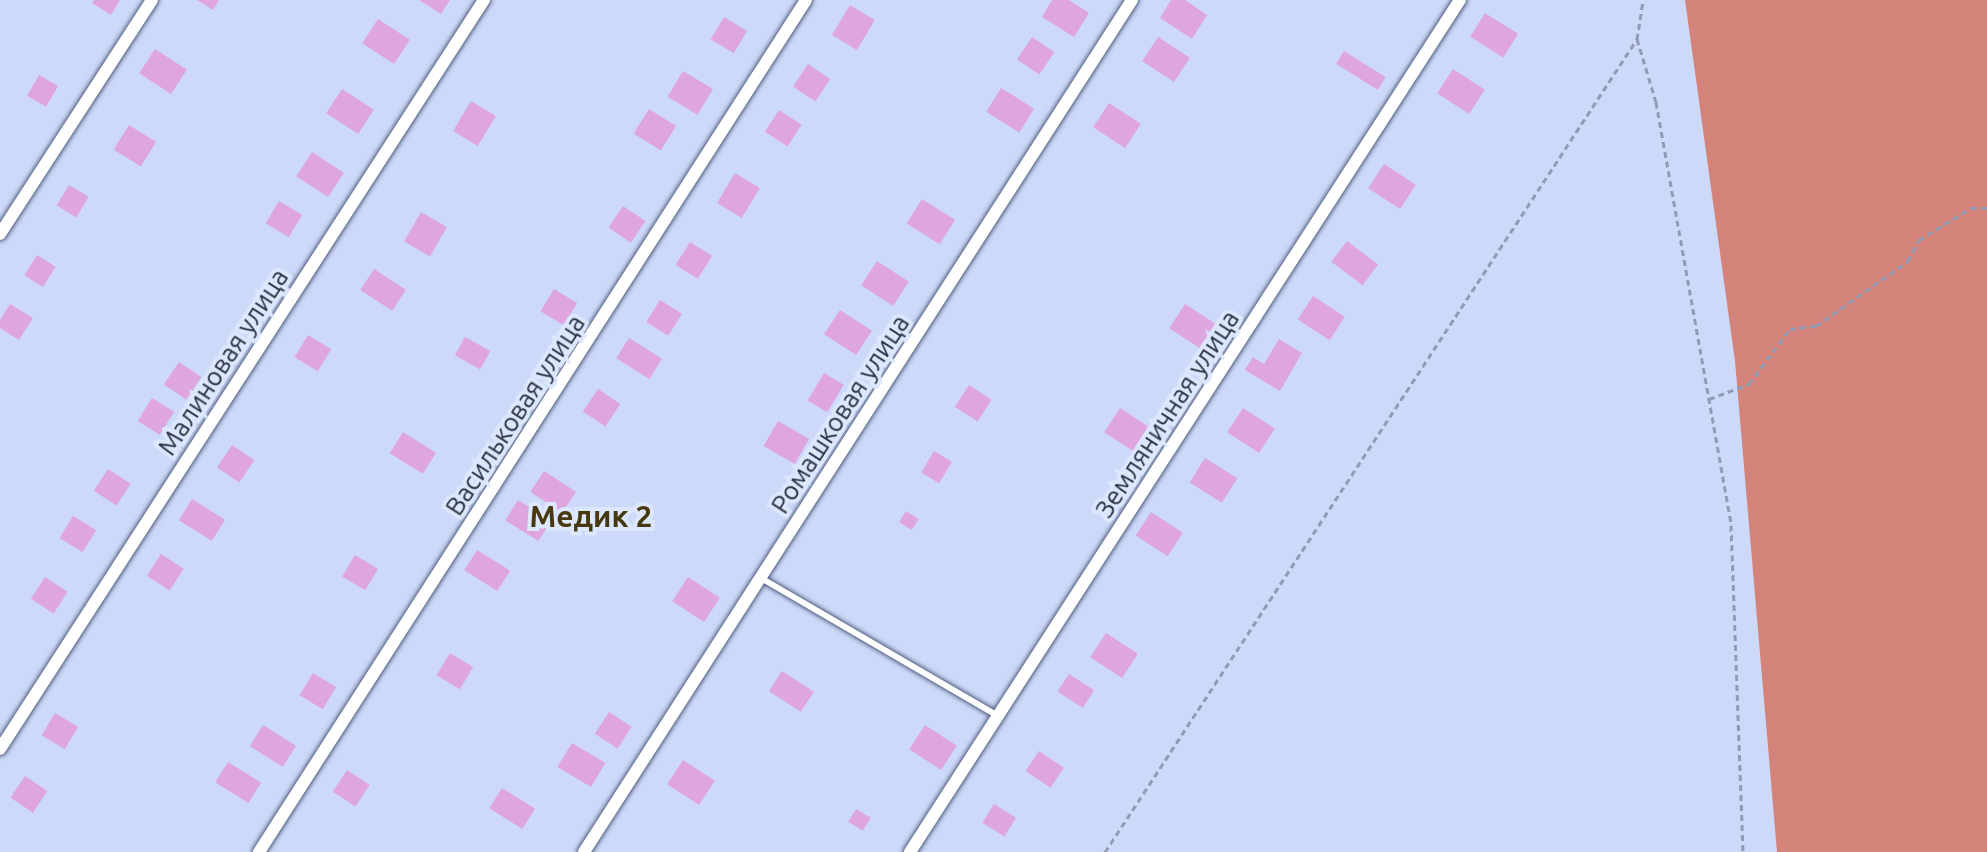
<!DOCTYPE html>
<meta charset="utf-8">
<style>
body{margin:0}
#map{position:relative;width:1987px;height:852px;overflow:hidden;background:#ccd9f8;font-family:Ubuntu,sans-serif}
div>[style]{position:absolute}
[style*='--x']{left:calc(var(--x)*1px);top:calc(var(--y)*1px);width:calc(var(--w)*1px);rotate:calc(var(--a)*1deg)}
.forest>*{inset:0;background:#d4837a}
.building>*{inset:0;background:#dfa5df;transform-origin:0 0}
.path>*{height:3px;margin-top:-1.5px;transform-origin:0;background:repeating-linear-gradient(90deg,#919bb4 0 6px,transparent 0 10px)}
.roads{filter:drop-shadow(0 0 2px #505e7f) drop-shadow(0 0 2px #505e7f)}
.service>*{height:6px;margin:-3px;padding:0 3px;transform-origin:3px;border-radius:3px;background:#fff}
.minor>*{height:12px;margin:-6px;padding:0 6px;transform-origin:6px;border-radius:6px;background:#fff}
span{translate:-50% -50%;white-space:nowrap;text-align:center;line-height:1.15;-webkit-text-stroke:8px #dce7fe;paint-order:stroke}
.street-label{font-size:26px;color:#2b3140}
.quarter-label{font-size:30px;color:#483810;font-weight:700}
</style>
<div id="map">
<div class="forest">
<div style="clip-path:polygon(1685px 0,1987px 0,1987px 852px,1777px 852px,1735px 361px)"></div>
</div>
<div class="building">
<div style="clip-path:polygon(94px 0,120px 0,111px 15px,92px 3px)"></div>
<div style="clip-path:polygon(197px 0,219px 0,213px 10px)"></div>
<div style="clip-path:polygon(419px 0,450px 0,441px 14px)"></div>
<div style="clip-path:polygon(1052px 0,1069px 0,1089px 13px,1074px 37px,1042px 17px)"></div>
<div style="clip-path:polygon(1171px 0,1185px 0,1207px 15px,1192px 39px,1160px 18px)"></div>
<div style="left:850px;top:5px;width:29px;height:35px;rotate:31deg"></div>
<div style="left:1485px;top:13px;width:39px;height:28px;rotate:32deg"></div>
<div style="left:724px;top:17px;width:27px;height:26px;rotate:31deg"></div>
<div style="left:378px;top:19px;width:38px;height:29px;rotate:33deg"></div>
<div style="left:1032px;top:37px;width:27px;height:27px;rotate:34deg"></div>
<div style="left:1158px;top:37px;width:38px;height:29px;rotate:33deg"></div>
<div style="left:155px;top:49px;width:38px;height:29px;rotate:33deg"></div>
<div style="left:1344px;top:51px;width:49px;height:15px;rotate:32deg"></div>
<div style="left:808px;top:64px;width:27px;height:27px;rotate:34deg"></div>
<div style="left:1453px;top:69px;width:38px;height:29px;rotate:33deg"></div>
<div style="left:683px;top:71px;width:35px;height:30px;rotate:31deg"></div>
<div style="left:39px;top:75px;width:22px;height:24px;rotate:30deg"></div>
<div style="left:1001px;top:88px;width:39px;height:28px;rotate:32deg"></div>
<div style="left:342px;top:89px;width:38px;height:29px;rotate:33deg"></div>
<div style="left:471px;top:101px;width:29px;height:35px;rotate:31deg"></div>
<div style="left:1109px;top:103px;width:38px;height:29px;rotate:33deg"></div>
<div style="left:649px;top:109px;width:32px;height:29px;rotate:32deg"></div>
<div style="left:779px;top:110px;width:27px;height:26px;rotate:33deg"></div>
<div style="left:129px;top:125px;width:32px;height:29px;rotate:32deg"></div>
<div style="left:312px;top:152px;width:38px;height:29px;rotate:33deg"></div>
<div style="left:1384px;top:164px;width:38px;height:29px;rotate:33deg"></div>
<div style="left:735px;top:173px;width:29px;height:35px;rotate:31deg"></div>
<div style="left:69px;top:185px;width:23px;height:24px;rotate:31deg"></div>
<div style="left:922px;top:199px;width:39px;height:29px;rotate:32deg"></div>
<div style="left:279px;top:201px;width:27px;height:26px;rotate:31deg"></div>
<div style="left:623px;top:206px;width:27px;height:26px;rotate:34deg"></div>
<div style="left:421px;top:212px;width:30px;height:34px;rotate:30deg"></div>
<div style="left:1347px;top:241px;width:39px;height:26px;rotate:37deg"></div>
<div style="left:690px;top:242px;width:26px;height:27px;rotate:32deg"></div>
<div style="left:37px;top:255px;width:22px;height:24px;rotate:32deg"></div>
<div style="left:877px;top:261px;width:38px;height:29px;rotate:33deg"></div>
<div style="left:374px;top:269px;width:38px;height:25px;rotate:33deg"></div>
<div style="left:554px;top:289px;width:27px;height:26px;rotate:31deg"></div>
<div style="left:1313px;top:296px;width:38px;height:28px;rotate:33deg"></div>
<div style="left:660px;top:300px;width:26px;height:26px;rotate:32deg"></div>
<div style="clip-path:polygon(10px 304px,33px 318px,19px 340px,0 328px,0 320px)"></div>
<div style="left:1185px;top:304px;width:38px;height:29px;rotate:33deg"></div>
<div style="left:840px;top:310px;width:38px;height:29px;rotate:33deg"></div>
<div style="left:308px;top:335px;width:27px;height:26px;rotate:31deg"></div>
<div style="left:465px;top:337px;width:29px;height:21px;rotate:29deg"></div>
<div style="left:629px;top:338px;width:39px;height:24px;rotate:32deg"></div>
<div style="clip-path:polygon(1279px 339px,1302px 353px,1280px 391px,1245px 370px,1253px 357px,1264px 364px)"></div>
<div style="left:179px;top:362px;width:27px;height:27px;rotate:34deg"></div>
<div style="left:824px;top:373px;width:23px;height:32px;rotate:31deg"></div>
<div style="left:969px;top:385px;width:27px;height:26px;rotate:33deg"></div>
<div style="left:598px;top:389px;width:27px;height:27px;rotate:34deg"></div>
<div style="left:152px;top:398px;width:26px;height:27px;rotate:32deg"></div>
<div style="left:1120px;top:408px;width:38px;height:29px;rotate:33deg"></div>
<div style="left:1243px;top:408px;width:38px;height:29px;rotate:33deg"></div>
<div style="left:778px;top:421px;width:36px;height:29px;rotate:30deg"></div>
<div style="left:403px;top:432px;width:39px;height:25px;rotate:32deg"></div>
<div style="left:232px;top:445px;width:27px;height:27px;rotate:34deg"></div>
<div style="left:934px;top:451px;width:21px;height:25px;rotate:31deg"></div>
<div style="left:1205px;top:458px;width:38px;height:29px;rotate:32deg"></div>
<div style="left:108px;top:469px;width:27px;height:26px;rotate:33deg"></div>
<div style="left:544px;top:471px;width:38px;height:25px;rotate:33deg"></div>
<div style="left:192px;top:499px;width:39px;height:25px;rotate:32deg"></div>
<div style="left:518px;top:500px;width:39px;height:24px;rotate:32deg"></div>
<div style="left:906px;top:511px;width:15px;height:13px;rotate:32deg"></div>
<div style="left:1151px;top:512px;width:38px;height:28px;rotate:33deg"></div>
<div style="left:73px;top:516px;width:27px;height:26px;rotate:31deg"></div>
<div style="left:477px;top:550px;width:39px;height:24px;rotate:32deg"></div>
<div style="left:161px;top:554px;width:27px;height:26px;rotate:33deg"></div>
<div style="left:355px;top:555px;width:27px;height:25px;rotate:31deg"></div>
<div style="left:45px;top:577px;width:27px;height:26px;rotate:33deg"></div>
<div style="left:688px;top:577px;width:38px;height:29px;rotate:33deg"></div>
<div style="left:1106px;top:633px;width:38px;height:29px;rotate:33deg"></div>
<div style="left:450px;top:653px;width:27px;height:26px;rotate:31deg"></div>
<div style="left:782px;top:671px;width:38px;height:24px;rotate:33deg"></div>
<div style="left:313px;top:673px;width:27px;height:26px;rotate:31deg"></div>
<div style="left:1069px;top:674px;width:30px;height:21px;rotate:33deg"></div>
<div style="left:609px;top:712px;width:27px;height:26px;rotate:33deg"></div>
<div style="left:55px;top:713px;width:27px;height:26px;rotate:31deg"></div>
<div style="left:263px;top:725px;width:39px;height:25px;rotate:32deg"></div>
<div style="left:925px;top:725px;width:38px;height:29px;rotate:33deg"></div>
<div style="left:572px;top:743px;width:39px;height:28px;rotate:31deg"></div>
<div style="left:1039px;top:751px;width:30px;height:24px;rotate:34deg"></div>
<div style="left:683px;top:760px;width:38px;height:29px;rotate:33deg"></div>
<div style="left:228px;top:762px;width:39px;height:24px;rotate:32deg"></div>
<div style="left:347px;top:770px;width:27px;height:26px;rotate:33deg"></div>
<div style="left:25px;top:776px;width:27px;height:26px;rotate:34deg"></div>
<div style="left:502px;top:788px;width:39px;height:24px;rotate:32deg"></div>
<div style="left:994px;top:804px;width:26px;height:22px;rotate:32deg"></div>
<div style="left:856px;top:809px;width:17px;height:15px;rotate:31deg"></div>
</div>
<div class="path">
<div style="--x:1637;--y:39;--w:66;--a:73.2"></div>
<div style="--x:1656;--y:102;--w:430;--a:79.9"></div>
<div style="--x:1731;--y:525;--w:327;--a:87.9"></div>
<div style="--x:1709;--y:399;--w:43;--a:-20.6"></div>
<div style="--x:1749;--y:384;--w:69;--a:-53.3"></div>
<div style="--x:1790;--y:329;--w:26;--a:-7"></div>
<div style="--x:1816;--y:326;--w:113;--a:-35.2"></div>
<div style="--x:1908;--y:261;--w:24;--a:-62"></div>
<div style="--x:1919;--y:240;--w:61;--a:-31.6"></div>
<div style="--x:1971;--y:208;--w:16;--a:0"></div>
<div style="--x:1105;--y:852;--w:972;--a:-56.8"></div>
<div style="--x:1637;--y:39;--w:39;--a:-81"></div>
</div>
<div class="roads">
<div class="service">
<div style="--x:761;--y:578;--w:274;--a:30.2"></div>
</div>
<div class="minor">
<div style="--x:0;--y:234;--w:279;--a:-57"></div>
<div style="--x:0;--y:749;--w:892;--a:-57.13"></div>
<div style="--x:259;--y:852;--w:1012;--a:-57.3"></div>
<div style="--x:584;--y:852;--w:1013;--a:-57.25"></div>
<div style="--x:910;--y:852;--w:1014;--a:-57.16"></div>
</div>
</div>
<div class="street-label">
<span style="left:223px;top:362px;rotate:-57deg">Малиновая улица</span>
<span style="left:840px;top:414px;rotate:-57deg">Ромашковая улица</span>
<span style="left:1167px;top:414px;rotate:-57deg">Земляничная улица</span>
<span style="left:515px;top:415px;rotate:-57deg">Васильковая улица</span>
</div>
<div class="quarter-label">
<span style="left:591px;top:516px">Медик 2</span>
</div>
</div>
